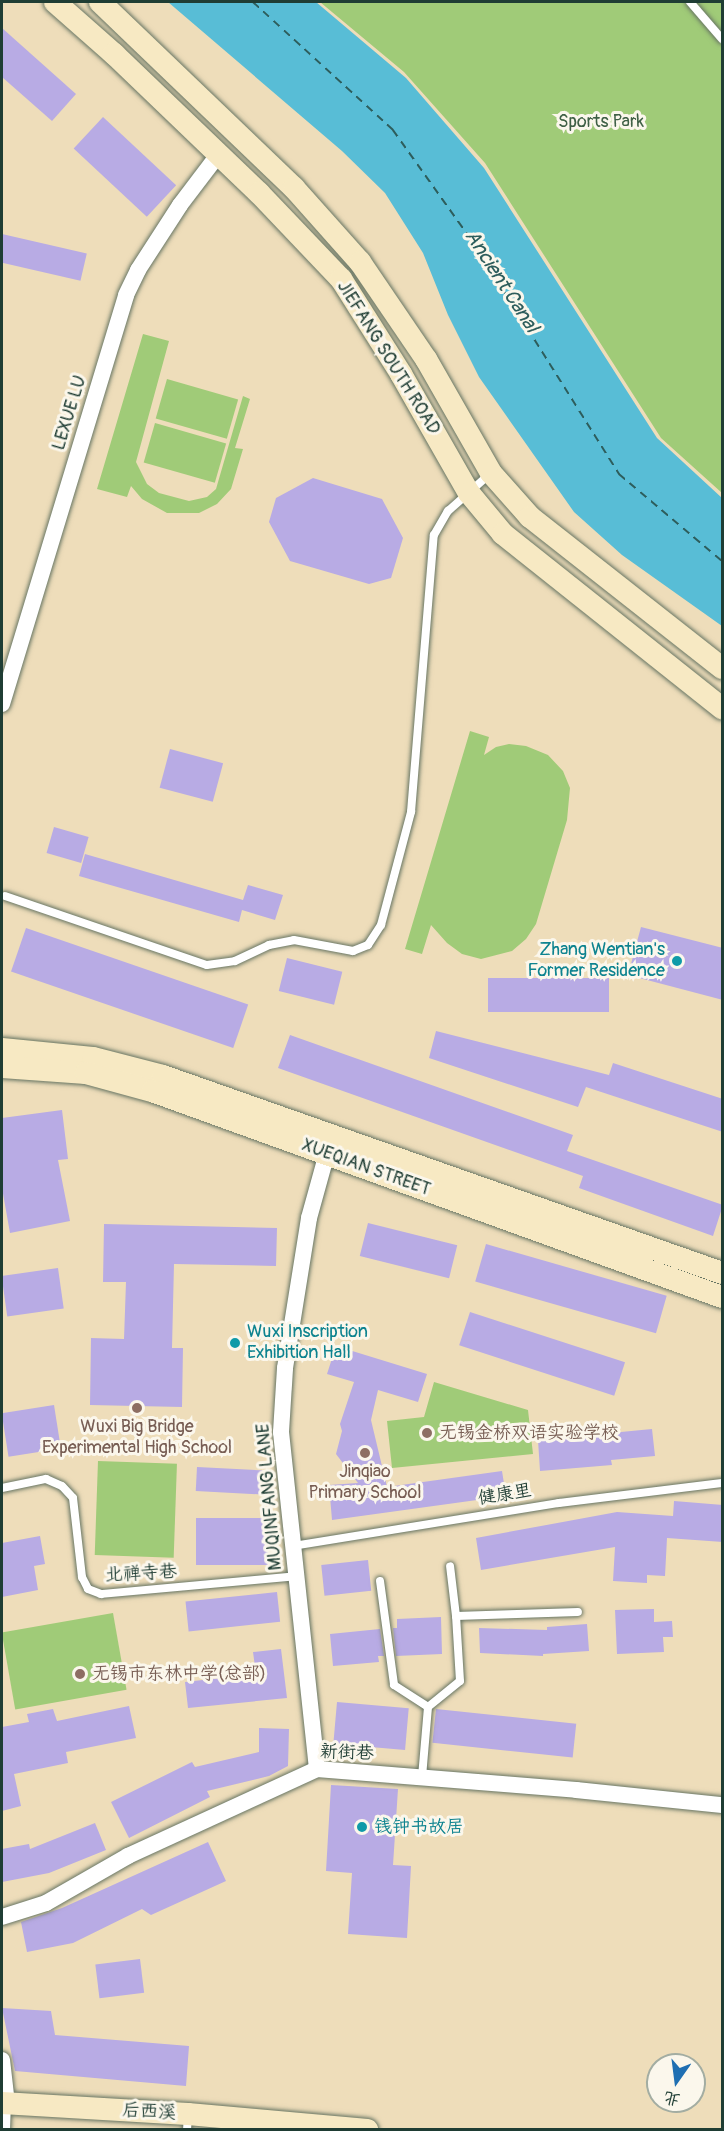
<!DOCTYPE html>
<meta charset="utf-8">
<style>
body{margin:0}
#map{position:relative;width:724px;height:2131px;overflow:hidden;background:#eeddba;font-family:Pangolin,"LXGW WenKai TC",sans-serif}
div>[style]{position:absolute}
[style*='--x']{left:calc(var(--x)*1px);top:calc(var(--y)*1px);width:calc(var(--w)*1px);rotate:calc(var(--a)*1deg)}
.green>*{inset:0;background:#a0cb78;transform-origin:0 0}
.water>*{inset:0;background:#58bdd6}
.ferry>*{height:1.5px;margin-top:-0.75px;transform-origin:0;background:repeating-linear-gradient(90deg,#2d5d5c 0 8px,transparent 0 14px)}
.building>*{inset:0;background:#b8abe4;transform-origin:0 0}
.roads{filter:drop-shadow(0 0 2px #677563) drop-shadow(0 0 2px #677563)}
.lane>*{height:8px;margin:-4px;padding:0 4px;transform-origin:4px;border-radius:4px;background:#fff}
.street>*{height:16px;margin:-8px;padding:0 8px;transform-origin:8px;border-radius:8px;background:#fff}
.secondary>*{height:22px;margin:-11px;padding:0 11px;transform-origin:11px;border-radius:11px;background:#f7e9c3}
.dots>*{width:16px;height:16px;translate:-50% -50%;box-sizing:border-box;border:3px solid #fbf7ec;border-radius:50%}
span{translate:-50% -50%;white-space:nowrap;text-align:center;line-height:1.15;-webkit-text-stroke:6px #fbf7ec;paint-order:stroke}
.park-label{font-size:18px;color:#3f6045}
.street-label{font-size:18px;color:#1f3d34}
.culture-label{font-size:18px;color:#0d838f}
.right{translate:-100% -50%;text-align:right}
.left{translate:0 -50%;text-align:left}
.education-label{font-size:18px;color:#785e54}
.water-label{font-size:20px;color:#2d5d5c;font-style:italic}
.frame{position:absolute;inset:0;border:3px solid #1f3d34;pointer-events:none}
.north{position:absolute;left:646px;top:2053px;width:60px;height:60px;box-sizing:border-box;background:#fbf7ec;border:2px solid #a3ada2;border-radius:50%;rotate:194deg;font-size:16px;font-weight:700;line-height:24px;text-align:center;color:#1f3d34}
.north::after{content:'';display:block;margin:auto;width:21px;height:27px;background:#1f6fb2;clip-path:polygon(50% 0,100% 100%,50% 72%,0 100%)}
</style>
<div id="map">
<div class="green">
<div style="clip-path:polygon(320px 2px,722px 2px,722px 493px,661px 438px,485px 163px,404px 72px)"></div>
<div style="clip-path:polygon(143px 334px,169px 341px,136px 462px,147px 484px,159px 493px,189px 501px,207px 497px,216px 489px,243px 396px,250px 399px,235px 448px,243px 449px,231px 489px,217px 504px,199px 513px,167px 513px,142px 499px,131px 486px,127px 497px,97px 489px)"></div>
<div style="left:167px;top:379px;width:74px;height:41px;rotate:16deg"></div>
<div style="left:155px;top:423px;width:74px;height:41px;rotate:16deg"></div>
<div style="clip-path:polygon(470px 731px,489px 737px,484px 755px,496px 747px,509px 744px,526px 746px,548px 755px,563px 771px,570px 788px,567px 820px,536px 924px,526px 939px,512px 951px,481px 959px,462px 954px,447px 943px,431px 925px,422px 954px,405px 949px)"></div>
<div style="clip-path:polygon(434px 1382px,528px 1410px,533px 1454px,392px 1468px,387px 1421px,424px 1417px)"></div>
<div style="left:98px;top:1461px;width:79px;height:94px;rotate:2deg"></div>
<div style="left:113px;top:1613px;width:78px;height:113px;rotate:80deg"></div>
</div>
<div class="water">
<div style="clip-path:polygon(168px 2px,316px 2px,406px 78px,484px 168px,657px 438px,722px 498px,722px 626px,622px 555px,574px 512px,479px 377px,448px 315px,423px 253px,385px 193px,342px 151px)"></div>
</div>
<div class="ferry">
<div style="--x:253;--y:2;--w:190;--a:42.4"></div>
<div style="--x:393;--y:130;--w:141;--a:54.5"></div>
<div style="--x:475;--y:245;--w:271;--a:57.8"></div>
<div style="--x:619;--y:474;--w:135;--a:40.2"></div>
</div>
<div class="building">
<div style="clip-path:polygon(2px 28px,76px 94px,52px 121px,2px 77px)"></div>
<div style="left:103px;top:117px;width:100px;height:43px;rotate:43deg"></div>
<div style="left:2px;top:234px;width:87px;height:28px;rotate:13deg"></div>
<div style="clip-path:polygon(313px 478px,382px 499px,403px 538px,391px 578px,369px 584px,290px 561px,269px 522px,276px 498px)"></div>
<div style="left:170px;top:749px;width:55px;height:40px;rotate:15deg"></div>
<div style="left:54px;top:827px;width:36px;height:27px;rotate:16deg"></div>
<div style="clip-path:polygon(85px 854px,243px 900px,248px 885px,283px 895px,275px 920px,242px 910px,239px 922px,79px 876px)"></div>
<div style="clip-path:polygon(641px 927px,723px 948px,723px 1000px,628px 975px)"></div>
<div style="left:26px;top:928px;width:235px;height:46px;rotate:19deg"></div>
<div style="left:287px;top:958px;width:57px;height:34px;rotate:14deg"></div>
<div style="left:488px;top:978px;width:121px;height:34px"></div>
<div style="clip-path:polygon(436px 1031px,609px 1075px,613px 1063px,723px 1099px,723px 1132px,586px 1087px,578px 1107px,429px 1058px)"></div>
<div style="clip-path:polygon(290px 1035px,573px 1135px,567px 1151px,723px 1205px,713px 1236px,579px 1188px,583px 1176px,278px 1068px)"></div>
<div style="clip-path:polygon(62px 1110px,68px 1159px,58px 1160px,70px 1221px,10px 1233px,2px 1188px,2px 1118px)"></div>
<div style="left:368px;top:1223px;width:92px;height:34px;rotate:14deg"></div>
<div style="clip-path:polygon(104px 1224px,277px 1228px,276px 1266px,174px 1264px,172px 1348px,183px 1348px,182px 1407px,90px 1405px,91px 1338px,124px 1339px,126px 1282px,103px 1282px)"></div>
<div style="left:486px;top:1244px;width:188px;height:39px;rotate:16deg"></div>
<div style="left:58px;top:1268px;width:41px;height:57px;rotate:82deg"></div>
<div style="left:470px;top:1312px;width:163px;height:35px;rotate:18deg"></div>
<div style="clip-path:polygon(336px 1346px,427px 1374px,418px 1402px,378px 1390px,371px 1420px,387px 1487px,502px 1471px,506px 1496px,332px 1520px,329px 1485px,358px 1483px,336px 1454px,342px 1431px,340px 1424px,354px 1382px,327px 1374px)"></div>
<div style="left:54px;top:1405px;width:44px;height:53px;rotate:81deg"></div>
<div style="clip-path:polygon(652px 1429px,655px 1456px,611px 1460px,612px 1465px,540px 1471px,538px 1440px)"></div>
<div style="left:197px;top:1467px;width:67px;height:24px;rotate:3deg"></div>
<div style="clip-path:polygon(674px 1501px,723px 1505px,723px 1542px,667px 1538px,665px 1576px,647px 1575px,647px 1583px,613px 1581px,615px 1547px,481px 1570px,476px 1538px,617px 1512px,673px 1516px)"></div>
<div style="left:196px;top:1518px;width:72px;height:47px"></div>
<div style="clip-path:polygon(40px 1536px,45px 1564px,34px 1566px,38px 1590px,2px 1597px,2px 1543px)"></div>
<div style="left:368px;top:1560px;width:31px;height:47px;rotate:84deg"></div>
<div style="left:277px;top:1592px;width:30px;height:92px;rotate:84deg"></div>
<div style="clip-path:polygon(654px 1609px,654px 1622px,672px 1621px,673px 1637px,663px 1637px,664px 1652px,617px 1654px,615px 1610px)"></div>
<div style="clip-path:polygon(441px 1617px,442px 1654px,396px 1656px,393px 1628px,397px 1628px,397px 1619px)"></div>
<div style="clip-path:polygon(587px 1624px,589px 1651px,543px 1654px,543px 1656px,480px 1653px,479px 1628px,547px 1630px,547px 1627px)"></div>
<div style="clip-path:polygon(380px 1629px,384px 1656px,378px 1656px,379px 1662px,333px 1666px,330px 1634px)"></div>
<div style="clip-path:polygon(281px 1649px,287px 1698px,188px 1708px,185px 1682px,256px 1674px,253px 1652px)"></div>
<div style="left:337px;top:1702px;width:72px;height:42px;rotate:5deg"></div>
<div style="clip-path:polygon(129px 1706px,136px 1738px,66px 1752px,68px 1763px,14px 1774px,21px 1806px,2px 1811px,2px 1727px,29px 1722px,27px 1714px,53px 1709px,57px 1721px)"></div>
<div style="left:436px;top:1709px;width:141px;height:34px;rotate:6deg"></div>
<div style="clip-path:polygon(259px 1728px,289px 1729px,288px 1766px,269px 1776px,207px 1791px,210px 1797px,129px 1838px,111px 1802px,192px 1762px,195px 1767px,259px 1752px)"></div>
<div style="clip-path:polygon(331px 1785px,398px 1789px,393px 1865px,411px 1866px,407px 1938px,348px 1934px,352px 1873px,326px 1871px)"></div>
<div style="clip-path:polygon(95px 1823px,106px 1850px,49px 1873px,2px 1882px,2px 1849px,29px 1844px,30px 1849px)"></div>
<div style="clip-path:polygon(208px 1842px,226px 1881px,151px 1915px,142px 1909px,73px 1943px,27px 1952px,21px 1922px,62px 1908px)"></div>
<div style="left:140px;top:1959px;width:34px;height:45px;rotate:83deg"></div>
<div style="clip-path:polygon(2px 2008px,51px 2011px,55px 2035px,189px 2046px,186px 2086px,15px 2071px)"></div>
</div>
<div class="roads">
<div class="lane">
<div style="--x:690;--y:2;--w:49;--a:49.1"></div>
<div style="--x:5;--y:896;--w:213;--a:18.9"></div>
<div style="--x:207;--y:965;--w:28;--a:-8"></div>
<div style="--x:235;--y:961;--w:38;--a:-25"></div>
<div style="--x:269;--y:945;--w:25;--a:-11"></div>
<div style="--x:294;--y:940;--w:60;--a:10.6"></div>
<div style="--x:353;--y:951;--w:16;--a:-22"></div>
<div style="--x:368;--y:945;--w:24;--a:-57"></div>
<div style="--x:381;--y:925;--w:117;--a:-75.1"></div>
<div style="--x:411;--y:812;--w:278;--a:-85.3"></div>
<div style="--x:434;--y:535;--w:28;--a:-60"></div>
<div style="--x:448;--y:511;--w:57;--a:-41.5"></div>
<div style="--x:2;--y:1488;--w:45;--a:-11.6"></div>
<div style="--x:46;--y:1479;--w:17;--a:24"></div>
<div style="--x:62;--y:1486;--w:16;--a:47"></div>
<div style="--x:73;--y:1498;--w:80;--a:83.5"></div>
<div style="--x:82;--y:1577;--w:13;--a:63"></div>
<div style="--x:88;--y:1589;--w:14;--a:21"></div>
<div style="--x:101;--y:1594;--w:197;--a:-5.2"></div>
<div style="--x:293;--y:1546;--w:269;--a:-9.2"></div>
<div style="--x:559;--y:1503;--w:164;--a:-7"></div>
<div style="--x:380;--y:1581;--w:105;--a:82.3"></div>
<div style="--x:394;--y:1685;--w:40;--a:32.9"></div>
<div style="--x:456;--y:1616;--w:122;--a:-1.9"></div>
<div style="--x:422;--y:1777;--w:70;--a:-85.1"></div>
<div style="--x:428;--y:1707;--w:41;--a:-39.1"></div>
<div style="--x:460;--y:1681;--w:65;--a:-93.5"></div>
<div style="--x:456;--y:1616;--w:50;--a:-96.8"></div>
<div style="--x:6;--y:2130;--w:24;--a:-88"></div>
<div style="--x:187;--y:2130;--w:16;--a:-86"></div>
</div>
<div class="street">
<div style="--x:2;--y:704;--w:427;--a:-73.1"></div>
<div style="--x:126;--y:295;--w:28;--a:-64"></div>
<div style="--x:138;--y:270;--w:77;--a:-57.1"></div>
<div style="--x:180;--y:205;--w:63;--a:-52.8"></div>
<div style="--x:317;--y:1769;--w:339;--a:-96.1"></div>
<div style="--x:281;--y:1432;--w:64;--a:-86.4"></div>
<div style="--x:285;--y:1368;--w:152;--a:-80.9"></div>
<div style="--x:309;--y:1218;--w:67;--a:-74.5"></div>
<div style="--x:2;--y:1917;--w:46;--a:-17.7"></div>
<div style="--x:46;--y:1903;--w:95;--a:-29.8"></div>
<div style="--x:128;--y:1856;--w:208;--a:-24.7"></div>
<div style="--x:317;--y:1769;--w:260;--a:4.6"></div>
<div style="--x:576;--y:1790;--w:147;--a:5.9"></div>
<div style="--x:2;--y:2060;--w:44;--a:83.5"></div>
</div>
<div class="secondary">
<div style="--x:55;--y:2;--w:79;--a:41.4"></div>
<div style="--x:114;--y:54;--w:201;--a:43.8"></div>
<div style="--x:259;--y:193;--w:119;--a:46.4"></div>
<div style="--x:341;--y:279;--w:112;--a:57.7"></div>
<div style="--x:401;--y:374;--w:137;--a:60.3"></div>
<div style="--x:469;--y:493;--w:53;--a:50.3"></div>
<div style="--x:503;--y:534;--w:280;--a:38.5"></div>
<div style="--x:100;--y:2;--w:269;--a:43.8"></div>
<div style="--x:294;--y:188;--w:99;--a:48.3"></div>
<div style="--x:360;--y:262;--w:117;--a:55.8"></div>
<div style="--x:426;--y:359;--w:131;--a:60.3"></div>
<div style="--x:491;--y:473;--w:59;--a:48.4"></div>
<div style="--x:530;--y:517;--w:244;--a:38.2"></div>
<div style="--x:2;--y:1049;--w:91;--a:5.6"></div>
<div style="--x:93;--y:1058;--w:72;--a:14.4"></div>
<div style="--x:163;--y:1076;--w:593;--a:19.41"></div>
<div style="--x:2;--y:1067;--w:84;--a:4.1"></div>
<div style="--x:86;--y:1073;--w:68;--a:15.3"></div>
<div style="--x:152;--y:1091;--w:606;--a:19.87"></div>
<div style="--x:2;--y:2103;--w:186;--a:3.4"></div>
<div style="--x:188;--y:2114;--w:180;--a:5.1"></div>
</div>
</div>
<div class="dots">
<div style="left:677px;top:961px;background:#0f9aa8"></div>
<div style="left:235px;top:1343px;background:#0f9aa8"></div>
<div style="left:137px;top:1408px;background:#8d6e63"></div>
<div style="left:427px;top:1433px;background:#8d6e63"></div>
<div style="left:365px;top:1453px;background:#8d6e63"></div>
<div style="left:80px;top:1674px;background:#8d6e63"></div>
<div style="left:362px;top:1827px;background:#0f9aa8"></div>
</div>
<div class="park-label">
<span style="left:601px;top:122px">Sports Park</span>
</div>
<div class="street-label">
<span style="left:388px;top:358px;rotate:58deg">JIEFANG SOUTH ROAD</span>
<span style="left:70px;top:413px;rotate:-73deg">LEXUE LU</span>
<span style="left:366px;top:1168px;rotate:20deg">XUEQIAN STREET</span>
<span style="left:505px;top:1495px;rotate:-9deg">健康里</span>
<span style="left:270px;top:1497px;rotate:-95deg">MUQINFANG LANE</span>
<span style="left:141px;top:1574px;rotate:-3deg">北禅寺巷</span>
<span style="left:347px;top:1753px;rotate:2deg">新街巷</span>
<span style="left:149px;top:2112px;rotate:3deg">后西溪</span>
</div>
<div class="culture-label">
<span class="right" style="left:665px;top:961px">Zhang Wentian's<br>Former Residence</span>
<span class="left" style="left:247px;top:1343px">Wuxi Inscription<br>Exhibition Hall</span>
<span class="left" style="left:374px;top:1827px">钱钟书故居</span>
</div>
<div class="education-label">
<span style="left:137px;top:1438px">Wuxi Big Bridge<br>Experimental High School</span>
<span class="left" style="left:439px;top:1433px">无锡金桥双语实验学校</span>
<span style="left:365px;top:1483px">Jinqiao<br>Primary School</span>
<span class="left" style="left:92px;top:1674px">无锡市东林中学(总部)</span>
</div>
<div class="water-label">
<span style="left:502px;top:281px;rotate:57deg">Ancient Canal</span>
</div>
<div class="frame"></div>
<div class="north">北</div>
</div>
